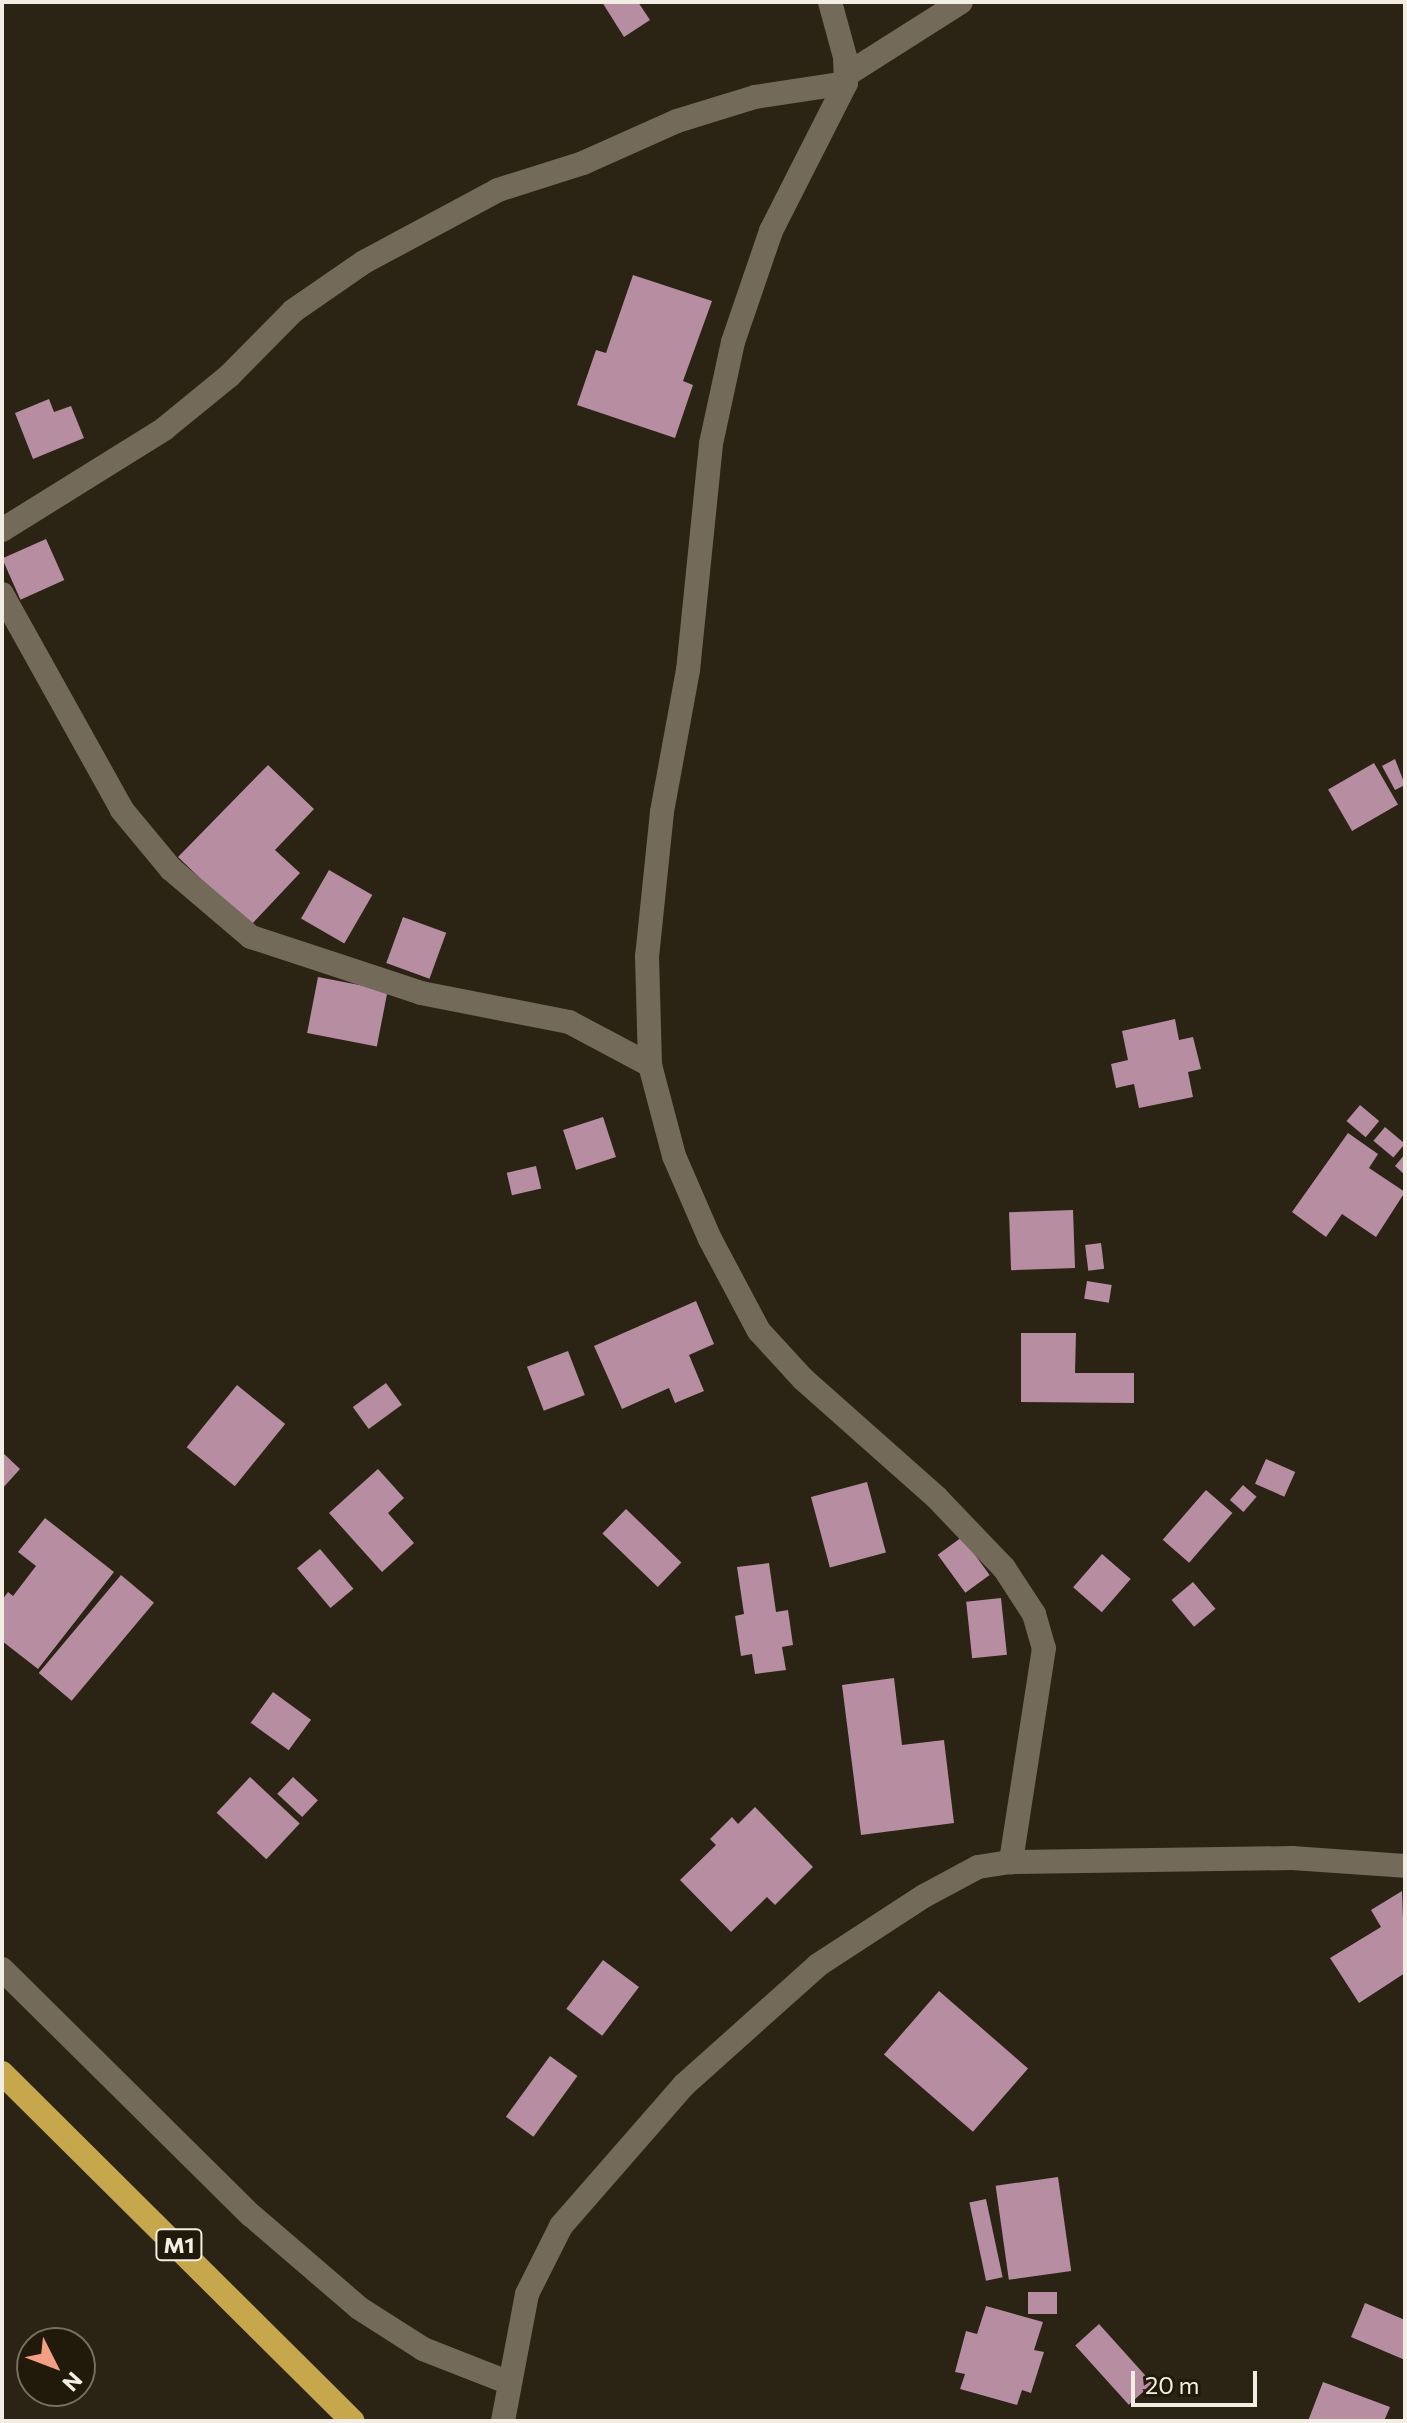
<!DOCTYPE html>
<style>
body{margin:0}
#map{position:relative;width:1407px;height:2423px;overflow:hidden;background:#2b2314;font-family:Commissioner,sans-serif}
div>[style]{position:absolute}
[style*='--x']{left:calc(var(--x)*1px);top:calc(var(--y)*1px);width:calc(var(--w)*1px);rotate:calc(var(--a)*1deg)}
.building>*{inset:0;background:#b68da1;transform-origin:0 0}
.street>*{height:24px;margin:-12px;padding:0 12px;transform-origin:12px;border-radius:12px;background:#736a59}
.highway>*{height:24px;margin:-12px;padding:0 12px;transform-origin:12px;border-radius:12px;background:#c7a74c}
span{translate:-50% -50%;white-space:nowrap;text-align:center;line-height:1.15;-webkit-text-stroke:8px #211a0b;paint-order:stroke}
.shield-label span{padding:2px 6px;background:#211a0b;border:2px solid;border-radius:6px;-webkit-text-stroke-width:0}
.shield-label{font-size:22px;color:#f3eee4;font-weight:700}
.frame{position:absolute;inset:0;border:4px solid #f3eee4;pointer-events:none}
.north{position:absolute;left:16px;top:2327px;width:80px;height:80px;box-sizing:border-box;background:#211a0b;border:2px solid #756f62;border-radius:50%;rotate:132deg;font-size:22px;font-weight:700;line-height:32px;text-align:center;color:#f3eee4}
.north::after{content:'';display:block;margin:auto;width:28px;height:36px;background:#f39f84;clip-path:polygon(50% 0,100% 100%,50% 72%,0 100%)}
.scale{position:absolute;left:1131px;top:2371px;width:126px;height:36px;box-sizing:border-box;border:4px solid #f3eee4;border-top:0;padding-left:10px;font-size:24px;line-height:28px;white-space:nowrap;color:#f3eee4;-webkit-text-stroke:6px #211a0b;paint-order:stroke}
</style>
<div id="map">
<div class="building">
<div style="clip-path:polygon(602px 2px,638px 2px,650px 20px,624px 37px)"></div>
<div style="clip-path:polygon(633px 275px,712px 301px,683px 381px,693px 385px,675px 438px,577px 405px,596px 350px,606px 353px)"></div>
<div style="clip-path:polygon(49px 399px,54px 412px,71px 406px,84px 438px,33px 459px,15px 413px)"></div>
<div style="left:46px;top:539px;width:45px;height:48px;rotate:66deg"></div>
<div style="clip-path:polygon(1395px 759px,1405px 785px,1395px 790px,1382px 766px)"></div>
<div style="left:1374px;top:763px;width:48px;height:53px;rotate:60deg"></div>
<div style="clip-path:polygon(268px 765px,314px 809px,275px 850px,300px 873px,250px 926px,178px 857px)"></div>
<div style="left:329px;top:870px;width:50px;height:56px;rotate:30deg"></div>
<div style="left:403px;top:917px;width:46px;height:49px;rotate:20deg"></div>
<div style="left:318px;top:977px;width:71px;height:57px;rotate:11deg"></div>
<div style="clip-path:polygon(1175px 1019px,1179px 1040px,1193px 1037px,1201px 1069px,1188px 1072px,1193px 1097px,1139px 1108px,1134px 1084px,1116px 1088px,1111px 1064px,1128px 1060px,1122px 1031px)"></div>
<div style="left:1360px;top:1105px;width:25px;height:21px;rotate:40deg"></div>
<div style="left:603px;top:1117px;width:42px;height:42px;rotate:72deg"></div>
<div style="left:1385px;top:1127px;width:26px;height:18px;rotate:40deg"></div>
<div style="clip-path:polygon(1348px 1133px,1378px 1154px,1369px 1168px,1405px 1192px,1376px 1237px,1342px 1214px,1326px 1237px,1292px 1212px)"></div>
<div style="clip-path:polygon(1405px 1154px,1405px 1175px,1395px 1166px)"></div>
<div style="left:536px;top:1166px;width:23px;height:30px;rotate:77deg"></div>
<div style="left:1073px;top:1210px;width:58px;height:64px;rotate:88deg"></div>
<div style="left:1101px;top:1243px;width:26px;height:16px;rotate:83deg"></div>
<div style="left:1087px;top:1281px;width:25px;height:18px;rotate:9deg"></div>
<div style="clip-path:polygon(696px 1301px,714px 1344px,689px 1355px,704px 1391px,675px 1403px,669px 1388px,622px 1409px,594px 1346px)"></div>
<div style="clip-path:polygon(1021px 1333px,1076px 1333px,1075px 1373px,1134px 1373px,1134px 1403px,1021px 1402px)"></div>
<div style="left:568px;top:1351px;width:47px;height:44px;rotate:69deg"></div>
<div style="left:386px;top:1383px;width:27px;height:41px;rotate:54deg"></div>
<div style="left:237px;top:1385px;width:62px;height:80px;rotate:39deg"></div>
<div style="clip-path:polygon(2px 1452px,20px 1469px,2px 1489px)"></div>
<div style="left:1266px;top:1459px;width:32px;height:27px;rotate:24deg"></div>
<div style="clip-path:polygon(378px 1469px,404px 1498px,388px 1513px,414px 1543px,382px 1572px,329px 1513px)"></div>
<div style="left:867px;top:1482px;width:73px;height:58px;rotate:75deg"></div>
<div style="left:1243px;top:1485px;width:18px;height:20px;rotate:41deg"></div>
<div style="left:1206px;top:1490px;width:35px;height:66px;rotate:41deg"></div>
<div style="left:626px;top:1509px;width:77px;height:34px;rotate:44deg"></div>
<div style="clip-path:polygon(45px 1518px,114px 1572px,38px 1669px,2px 1641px,2px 1600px,8px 1592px,13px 1596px,36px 1566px,18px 1552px)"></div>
<div style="left:962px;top:1537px;width:47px;height:30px;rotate:54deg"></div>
<div style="left:320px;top:1549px;width:52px;height:30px;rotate:50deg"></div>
<div style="left:1102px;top:1554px;width:38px;height:44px;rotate:41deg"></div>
<div style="clip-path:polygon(769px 1563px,776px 1612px,788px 1610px,793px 1645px,782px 1647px,786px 1670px,755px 1674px,752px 1654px,741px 1656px,735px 1616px,744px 1614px,737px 1567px)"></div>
<div style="left:121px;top:1575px;width:43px;height:128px;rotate:40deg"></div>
<div style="left:1193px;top:1582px;width:35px;height:28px;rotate:50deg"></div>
<div style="left:1001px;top:1598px;width:57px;height:35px;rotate:84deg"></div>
<div style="clip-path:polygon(894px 1678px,902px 1745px,944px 1740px,954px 1823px,861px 1835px,842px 1685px)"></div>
<div style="left:273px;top:1692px;width:47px;height:38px;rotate:36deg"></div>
<div style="left:250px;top:1777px;width:68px;height:49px;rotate:43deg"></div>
<div style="left:293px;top:1777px;width:34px;height:23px;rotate:43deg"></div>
<div style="clip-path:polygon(755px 1807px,813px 1867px,775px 1905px,767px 1897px,731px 1932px,680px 1880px,716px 1845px,710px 1839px,732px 1817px,738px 1824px)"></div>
<div style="clip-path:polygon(1402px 1891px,1405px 1973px,1359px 2003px,1330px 1958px,1381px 1927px,1371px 1910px)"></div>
<div style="left:603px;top:1960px;width:45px;height:61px;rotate:37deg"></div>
<div style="left:939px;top:1991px;width:118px;height:84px;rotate:41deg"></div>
<div style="left:550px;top:2056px;width:34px;height:75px;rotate:36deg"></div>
<div style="left:1058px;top:2177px;width:95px;height:63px;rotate:82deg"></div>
<div style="left:986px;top:2199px;width:80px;height:17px;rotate:78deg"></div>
<div style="left:1028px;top:2292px;width:29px;height:22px"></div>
<div style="clip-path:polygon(1365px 2303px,1405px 2320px,1405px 2360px,1351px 2337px)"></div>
<div style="clip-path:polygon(986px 2306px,1043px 2322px,1034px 2350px,1044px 2352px,1031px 2393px,1022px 2390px,1017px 2405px,960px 2389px,965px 2374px,955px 2372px,966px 2331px,977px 2334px)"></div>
<div style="left:1099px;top:2324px;width:80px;height:32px;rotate:48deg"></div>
<div style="clip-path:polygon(1323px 2382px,1390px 2407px,1384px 2421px,1308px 2421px)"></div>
</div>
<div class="street">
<div style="--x:830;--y:2;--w:57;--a:74.7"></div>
<div style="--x:845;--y:57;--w:26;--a:88"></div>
<div style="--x:846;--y:83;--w:166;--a:116.9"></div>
<div style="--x:771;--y:231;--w:117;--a:108.9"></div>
<div style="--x:733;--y:342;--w:104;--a:102.2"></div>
<div style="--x:711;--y:444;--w:227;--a:95.8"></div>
<div style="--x:688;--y:670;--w:144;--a:100.4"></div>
<div style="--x:662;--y:812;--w:145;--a:95.9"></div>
<div style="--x:647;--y:956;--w:109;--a:88.4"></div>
<div style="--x:650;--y:1065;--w:94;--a:75.2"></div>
<div style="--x:674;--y:1156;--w:90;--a:66.6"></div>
<div style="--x:710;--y:1239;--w:104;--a:62"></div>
<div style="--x:759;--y:1331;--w:65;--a:47.5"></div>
<div style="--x:803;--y:1379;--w:179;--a:41.6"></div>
<div style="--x:937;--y:1498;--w:97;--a:46.3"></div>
<div style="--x:1004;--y:1568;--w:55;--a:56.9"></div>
<div style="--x:1034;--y:1614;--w:35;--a:74"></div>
<div style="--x:1044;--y:1648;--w:217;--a:98.8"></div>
<div style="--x:846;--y:75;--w:136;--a:-32.4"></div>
<div style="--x:2;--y:530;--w:191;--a:-31.9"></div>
<div style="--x:164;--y:429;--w:84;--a:-39.2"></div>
<div style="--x:229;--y:376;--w:91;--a:-45.4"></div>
<div style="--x:293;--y:311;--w:86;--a:-34.6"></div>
<div style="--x:364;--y:262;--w:152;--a:-28.2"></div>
<div style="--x:498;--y:190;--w:89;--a:-17.6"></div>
<div style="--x:583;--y:163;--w:103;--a:-24.1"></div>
<div style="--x:677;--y:121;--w:82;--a:-17.1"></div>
<div style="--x:755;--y:97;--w:92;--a:-8.7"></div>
<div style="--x:2;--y:594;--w:247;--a:60.9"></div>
<div style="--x:122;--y:810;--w:77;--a:50.3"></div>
<div style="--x:171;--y:869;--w:105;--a:40.4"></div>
<div style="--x:251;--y:937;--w:179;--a:18.2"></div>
<div style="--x:421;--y:993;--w:151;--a:11.1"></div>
<div style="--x:569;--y:1022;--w:92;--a:28"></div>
<div style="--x:2;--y:1969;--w:350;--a:44.7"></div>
<div style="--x:251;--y:2215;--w:143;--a:40.7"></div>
<div style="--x:359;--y:2308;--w:76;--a:32.6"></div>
<div style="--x:423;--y:2349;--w:90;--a:21.4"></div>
<div style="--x:503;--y:2421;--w:129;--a:-79.3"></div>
<div style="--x:527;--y:2294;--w:76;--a:-63.4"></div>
<div style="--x:561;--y:2226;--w:187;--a:-48.9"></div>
<div style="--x:684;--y:2085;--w:180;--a:-41.8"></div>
<div style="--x:818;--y:1965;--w:126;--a:-33.1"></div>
<div style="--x:924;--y:1896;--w:61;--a:-28.2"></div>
<div style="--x:978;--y:1867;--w:33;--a:-9"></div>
<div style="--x:1011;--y:1862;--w:281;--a:-0.8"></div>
<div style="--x:1292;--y:1858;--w:113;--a:4"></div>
</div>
<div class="highway">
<div style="--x:2;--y:2073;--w:494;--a:44.8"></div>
</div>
<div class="shield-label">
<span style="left:179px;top:2245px">M1</span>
</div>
<div class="frame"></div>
<div class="north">N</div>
<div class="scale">20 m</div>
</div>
